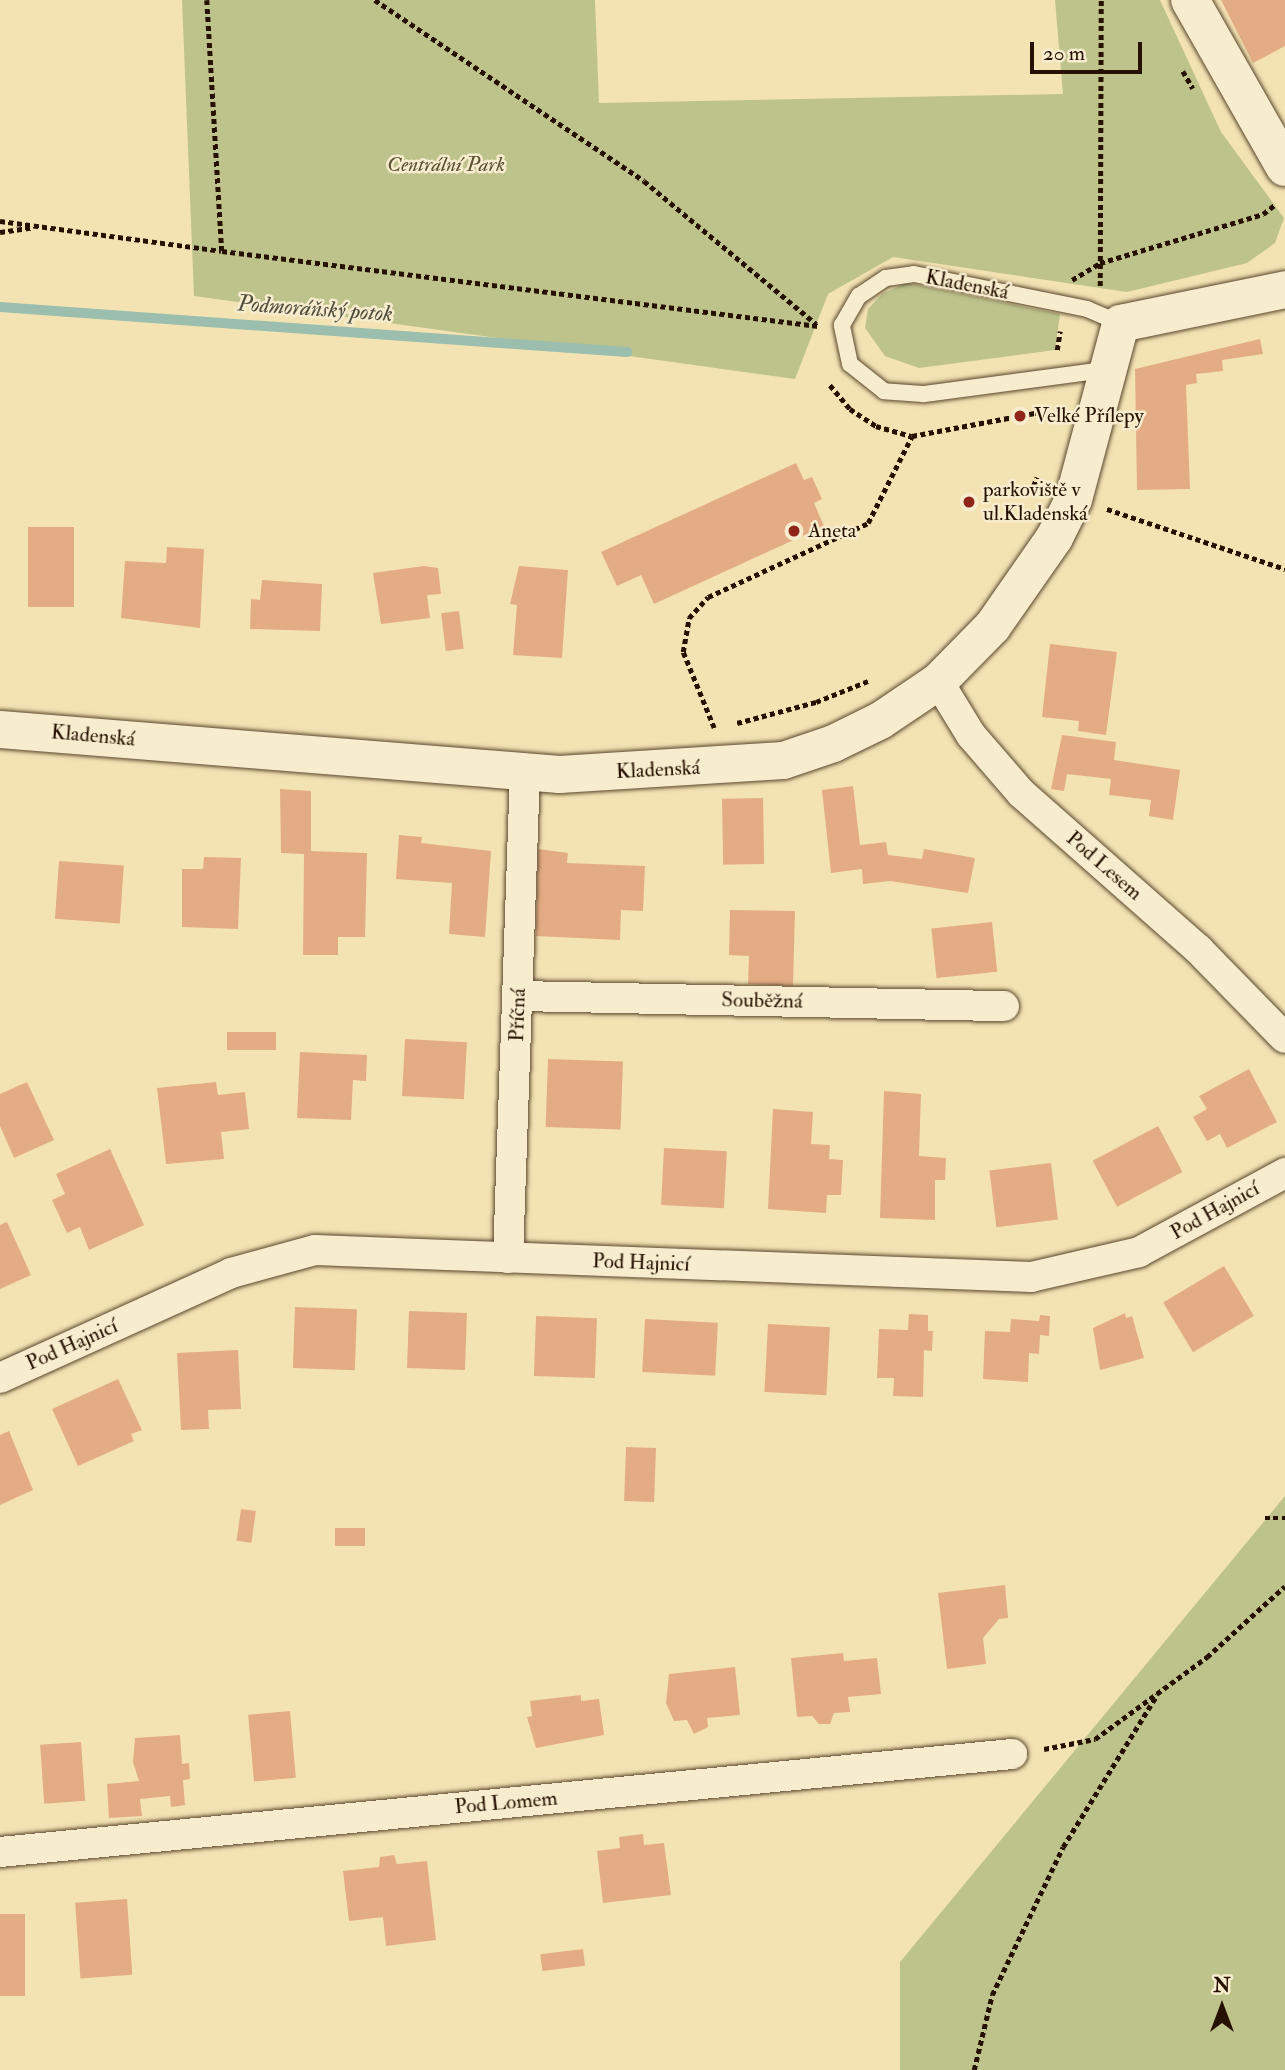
<!DOCTYPE html>
<meta charset="utf-8">
<style>
body{margin:0}
#map{position:relative;width:1285px;height:2070px;overflow:hidden;background:#f3e3b3;font-family:"IM FELL Double Pica",serif}
div>[style]{position:absolute}
[style*='--x']{left:calc(var(--x)*1px);top:calc(var(--y)*1px);width:calc(var(--w)*1px);rotate:calc(var(--a)*1deg)}
.green>*{inset:0;background:#bdc38b}
.stream>*{height:10px;margin:-5px;padding:0 5px;transform-origin:5px;border-radius:5px;background:#9bbeae}
.building>*{inset:0;background:#e4ac84;transform-origin:0 0}
.path>*{height:4.5px;margin-top:-2.25px;transform-origin:0;background:repeating-linear-gradient(90deg,#261100 0 5px,transparent 0 8.5px)}
.roads{filter:drop-shadow(0 0 2px #59462d) drop-shadow(0 0 2px #59462d)}
.service>*{height:16px;margin:-8px;padding:0 8px;transform-origin:8px;border-radius:8px;background:#f7edce}
.minor>*{height:30px;margin:-15px;padding:0 15px;transform-origin:15px;border-radius:15px;background:#f7edce}
.tertiary>*{height:37px;margin:-18.5px;padding:0 18.5px;transform-origin:18.5px;border-radius:18.5px;background:#f7edce}
.secondary>*{height:38px;margin:-19px;padding:0 19px;transform-origin:19px;border-radius:19px;background:#f7edce}
.dots>*{width:19px;height:19px;translate:-50% -50%;box-sizing:border-box;border:4px solid #f7edce;border-radius:50%}
span{translate:-50% -50%;white-space:nowrap;text-align:center;line-height:1.15;-webkit-text-stroke:5px #f7edce;paint-order:stroke}
.park-label{font-size:21px;color:#5b4f31;font-style:italic}
.street-label{font-size:21px;color:#261100}
.poi-label{font-size:21px;color:#261100}
.left{translate:0 -50%;text-align:left}
.water-label{font-size:23px;color:#4f4e3d;font-style:italic}
.north{position:absolute;left:1187px;top:1972px;width:70px;height:70px;-webkit-text-stroke:5px #f7edce;paint-order:stroke;rotate:0deg;font-size:19px;font-weight:700;line-height:28px;text-align:center;color:#261100}
.north::after{content:'';display:block;margin:auto;width:24px;height:32px;background:#261100;clip-path:polygon(50% 0,100% 100%,50% 72%,0 100%)}
.scale{position:absolute;left:1030px;top:42px;width:112px;height:32px;box-sizing:border-box;border:4px solid #261100;border-top:0;padding-left:9px;font-size:21px;line-height:24px;white-space:nowrap;color:#261100;-webkit-text-stroke:5px #f7edce;paint-order:stroke}
</style>
<div id="map">
<div class="green">
<div style="clip-path:polygon(182px 0,595px 0,599px 103px,1063px 94px,1055px 0,1160px 0,1221px 132px,1284px 218px,1275px 243px,1247px 263px,1127px 292px,893px 257px,828px 294px,795px 379px,194px 296px)"></div>
<div style="clip-path:polygon(906px 283px,1060px 314px,1055px 350px,919px 368px,885px 356px,865px 328px,868px 309px,882px 294px)"></div>
<div style="clip-path:polygon(1285px 1496px,1285px 2070px,900px 2070px,900px 1962px)"></div>
</div>
<div class="stream">
<div style="--x:0;--y:307;--w:629;--a:4.11"></div>
</div>
<div class="building">
<div style="clip-path:polygon(1221px 0,1285px 0,1285px 46px,1253px 63px)"></div>
<div style="clip-path:polygon(1260px 339px,1263px 354px,1222px 360px,1223px 371px,1196px 374px,1197px 383px,1186px 385px,1190px 489px,1137px 490px,1135px 369px)"></div>
<div style="clip-path:polygon(796px 463px,804px 480px,812px 477px,822px 499px,814px 503px,824px 526px,654px 604px,641px 575px,617px 586px,601px 552px)"></div>
<div style="left:28px;top:527px;width:46px;height:80px"></div>
<div style="clip-path:polygon(167px 547px,204px 549px,200px 628px,121px 618px,125px 561px,166px 563px)"></div>
<div style="clip-path:polygon(424px 566px,438px 568px,441px 594px,427px 595px,430px 618px,381px 624px,373px 573px)"></div>
<div style="clip-path:polygon(519px 566px,568px 570px,562px 658px,513px 655px,517px 605px,510px 604px)"></div>
<div style="clip-path:polygon(262px 580px,322px 584px,320px 631px,250px 629px,251px 599px,260px 600px)"></div>
<div style="left:459px;top:611px;width:38px;height:18px;rotate:83deg"></div>
<div style="clip-path:polygon(1050px 644px,1117px 652px,1106px 735px,1078px 731px,1079px 721px,1042px 717px)"></div>
<div style="clip-path:polygon(1062px 735px,1116px 742px,1114px 760px,1180px 770px,1173px 820px,1149px 816px,1151px 800px,1109px 795px,1111px 779px,1067px 774px,1064px 791px,1051px 789px)"></div>
<div style="clip-path:polygon(853px 786px,860px 845px,886px 842px,888px 855px,922px 859px,924px 849px,975px 858px,968px 893px,890px 881px,863px 884px,862px 869px,831px 873px,822px 790px)"></div>
<div style="clip-path:polygon(280px 789px,311px 791px,311px 851px,367px 853px,365px 937px,338px 937px,338px 955px,303px 955px,304px 854px,281px 853px)"></div>
<div style="left:763px;top:798px;width:66px;height:41px;rotate:89deg"></div>
<div style="clip-path:polygon(399px 835px,422px 837px,421px 843px,491px 851px,485px 937px,449px 934px,452px 883px,396px 879px)"></div>
<div style="clip-path:polygon(538px 849px,568px 853px,567px 863px,645px 866px,643px 911px,621px 910px,620px 940px,536px 936px)"></div>
<div style="clip-path:polygon(204px 857px,241px 858px,238px 929px,182px 927px,182px 869px,203px 869px)"></div>
<div style="left:59px;top:861px;width:65px;height:58px;rotate:4deg"></div>
<div style="clip-path:polygon(730px 910px,795px 911px,793px 986px,748px 984px,749px 956px,729px 955px)"></div>
<div style="left:992px;top:922px;width:50px;height:61px;rotate:84deg"></div>
<div style="left:276px;top:1032px;width:18px;height:49px;rotate:90deg"></div>
<div style="left:405px;top:1039px;width:62px;height:57px;rotate:3deg"></div>
<div style="clip-path:polygon(300px 1052px,367px 1055px,366px 1081px,353px 1080px,351px 1120px,297px 1118px)"></div>
<div style="left:548px;top:1059px;width:75px;height:68px;rotate:2deg"></div>
<div style="clip-path:polygon(1249px 1069px,1277px 1122px,1227px 1148px,1220px 1134px,1207px 1141px,1193px 1117px,1207px 1109px,1199px 1096px)"></div>
<div style="clip-path:polygon(27px 1082px,54px 1140px,14px 1158px,0 1126px,0 1094px)"></div>
<div style="clip-path:polygon(216px 1082px,218px 1095px,245px 1092px,249px 1129px,221px 1132px,224px 1159px,166px 1164px,157px 1088px)"></div>
<div style="clip-path:polygon(884px 1091px,921px 1094px,919px 1156px,946px 1158px,945px 1180px,935px 1180px,935px 1220px,880px 1218px)"></div>
<div style="clip-path:polygon(773px 1109px,813px 1112px,811px 1144px,830px 1145px,829px 1159px,843px 1160px,841px 1195px,827px 1195px,826px 1213px,768px 1209px)"></div>
<div style="left:1158px;top:1126px;width:52px;height:74px;rotate:62deg"></div>
<div style="left:664px;top:1148px;width:63px;height:57px;rotate:3deg"></div>
<div style="clip-path:polygon(110px 1149px,144px 1225px,89px 1250px,80px 1227px,67px 1233px,52px 1200px,65px 1194px,56px 1174px)"></div>
<div style="left:1051px;top:1163px;width:57px;height:62px;rotate:83deg"></div>
<div style="clip-path:polygon(7px 1222px,31px 1275px,0 1289px,0 1225px)"></div>
<div style="left:1224px;top:1266px;width:58px;height:71px;rotate:59deg"></div>
<div style="left:295px;top:1307px;width:62px;height:61px;rotate:2deg"></div>
<div style="left:409px;top:1311px;width:58px;height:57px;rotate:2deg"></div>
<div style="clip-path:polygon(1125px 1313px,1126px 1318px,1132px 1316px,1144px 1358px,1100px 1370px,1093px 1328px)"></div>
<div style="clip-path:polygon(909px 1314px,928px 1315px,928px 1331px,933px 1331px,932px 1351px,924px 1350px,923px 1397px,893px 1396px,894px 1378px,877px 1378px,879px 1329px,908px 1330px)"></div>
<div style="clip-path:polygon(1040px 1315px,1050px 1316px,1049px 1336px,1040px 1335px,1039px 1354px,1029px 1353px,1028px 1382px,983px 1379px,985px 1331px,1010px 1332px,1011px 1319px,1039px 1321px)"></div>
<div style="left:536px;top:1316px;width:61px;height:60px;rotate:2deg"></div>
<div style="left:645px;top:1319px;width:73px;height:53px;rotate:3deg"></div>
<div style="left:768px;top:1324px;width:62px;height:68px;rotate:3deg"></div>
<div style="clip-path:polygon(238px 1350px,241px 1409px,208px 1410px,209px 1429px,181px 1430px,177px 1353px)"></div>
<div style="clip-path:polygon(118px 1379px,142px 1430px,131px 1434px,134px 1441px,78px 1466px,52px 1409px)"></div>
<div style="clip-path:polygon(9px 1431px,33px 1490px,0 1505px,0 1435px)"></div>
<div style="left:626px;top:1447px;width:30px;height:54px;rotate:2deg"></div>
<div style="left:241px;top:1509px;width:15px;height:32px;rotate:8deg"></div>
<div style="left:335px;top:1528px;width:30px;height:18px"></div>
<div style="clip-path:polygon(1005px 1585px,1008px 1618px,999px 1619px,983px 1638px,986px 1664px,947px 1669px,938px 1593px)"></div>
<div style="clip-path:polygon(843px 1653px,844px 1661px,877px 1658px,881px 1694px,848px 1697px,850px 1712px,834px 1713px,830px 1724px,819px 1724px,812px 1716px,797px 1717px,791px 1658px)"></div>
<div style="clip-path:polygon(735px 1667px,740px 1715px,707px 1718px,708px 1727px,694px 1734px,687px 1720px,674px 1721px,666px 1703px,669px 1674px)"></div>
<div style="clip-path:polygon(581px 1695px,581px 1701px,599px 1699px,604px 1735px,536px 1748px,527px 1717px,532px 1716px,530px 1701px)"></div>
<div style="left:290px;top:1711px;width:67px;height:42px;rotate:85deg"></div>
<div style="clip-path:polygon(180px 1735px,182px 1764px,189px 1763px,190px 1779px,183px 1780px,185px 1805px,171px 1807px,170px 1796px,140px 1799px,142px 1816px,109px 1818px,107px 1784px,139px 1781px,133px 1762px,135px 1738px)"></div>
<div style="left:81px;top:1742px;width:59px;height:41px;rotate:86deg"></div>
<div style="clip-path:polygon(643px 1834px,644px 1845px,664px 1843px,671px 1895px,603px 1903px,597px 1851px,620px 1848px,619px 1837px)"></div>
<div style="clip-path:polygon(394px 1855px,397px 1864px,427px 1861px,436px 1940px,386px 1946px,383px 1917px,349px 1921px,343px 1871px,379px 1867px,380px 1857px)"></div>
<div style="left:127px;top:1899px;width:76px;height:52px;rotate:86deg"></div>
<div style="left:25px;top:1914px;width:82px;height:25px;rotate:90deg"></div>
<div style="left:583px;top:1949px;width:17px;height:43px;rotate:83deg"></div>
</div>
<div class="path">
<div style="--x:207;--y:0;--w:251;--a:86.6"></div>
<div style="--x:222;--y:251;--w:601;--a:7.17"></div>
<div style="--x:375;--y:0;--w:324;--a:33.9"></div>
<div style="--x:644;--y:181;--w:224;--a:39.7"></div>
<div style="--x:1183;--y:71;--w:20;--a:60"></div>
<div style="--x:0;--y:221;--w:223;--a:7.7"></div>
<div style="--x:0;--y:232;--w:34;--a:-8"></div>
<div style="--x:1072;--y:280;--w:33;--a:-31"></div>
<div style="--x:1100;--y:263;--w:170;--a:-16.7"></div>
<div style="--x:1263;--y:214;--w:16;--a:-38"></div>
<div style="--x:1100;--y:286;--w:286;--a:-89.8"></div>
<div style="--x:1057;--y:350;--w:19;--a:-81"></div>
<div style="--x:830;--y:385;--w:31;--a:50"></div>
<div style="--x:850;--y:409;--w:31;--a:33"></div>
<div style="--x:876;--y:426;--w:37;--a:16"></div>
<div style="--x:912;--y:436;--w:125;--a:-10.6"></div>
<div style="--x:1035;--y:413;--w:10;--a:-6"></div>
<div style="--x:1045;--y:412;--w:14;--a:45"></div>
<div style="--x:1030;--y:494;--w:18;--a:-68"></div>
<div style="--x:1107;--y:509;--w:188;--a:18.6"></div>
<div style="--x:737;--y:723;--w:82;--a:-14.9"></div>
<div style="--x:816;--y:702;--w:56;--a:-22"></div>
<div style="--x:714;--y:728;--w:82;--a:-112.2"></div>
<div style="--x:683;--y:652;--w:35;--a:-80"></div>
<div style="--x:689;--y:618;--w:28;--a:-48"></div>
<div style="--x:708;--y:597;--w:176;--a:-24.8"></div>
<div style="--x:868;--y:523;--w:97;--a:-63.2"></div>
<div style="--x:1265;--y:1518;--w:20;--a:0"></div>
<div style="--x:1044;--y:1749;--w:52;--a:-11.1"></div>
<div style="--x:1095;--y:1739;--w:139;--a:-36.2"></div>
<div style="--x:1207;--y:1657;--w:105;--a:-42.3"></div>
<div style="--x:974;--y:2070;--w:77;--a:-76.5"></div>
<div style="--x:992;--y:1995;--w:164;--a:-64.4"></div>
<div style="--x:1063;--y:1847;--w:179;--a:-58.3"></div>
</div>
<div class="roads">
<div class="service">
<div style="--x:1104;--y:370;--w:183;--a:172.4"></div>
<div style="--x:923;--y:394;--w:39;--a:-176"></div>
<div style="--x:884;--y:391;--w:43;--a:-141.5"></div>
<div style="--x:850;--y:364;--w:40;--a:-102"></div>
<div style="--x:842;--y:325;--w:34;--a:-60"></div>
<div style="--x:859;--y:296;--w:32;--a:-34"></div>
<div style="--x:886;--y:278;--w:28;--a:-8"></div>
<div style="--x:914;--y:274;--w:177;--a:11.4"></div>
<div style="--x:1087;--y:309;--w:36;--a:23"></div>
</div>
<div class="minor">
<div style="--x:938;--y:681;--w:63;--a:58.6"></div>
<div style="--x:971;--y:735;--w:77;--a:49.2"></div>
<div style="--x:1021;--y:793;--w:236;--a:41.4"></div>
<div style="--x:1198;--y:949;--w:124;--a:45.7"></div>
<div style="--x:519;--y:996;--w:485;--a:1.2"></div>
<div style="--x:508;--y:1258;--w:486;--a:-88"></div>
<div style="--x:0;--y:1378;--w:254;--a:-24.4"></div>
<div style="--x:231;--y:1273;--w:87;--a:-15.3"></div>
<div style="--x:315;--y:1250;--w:717;--a:2.16"></div>
<div style="--x:1031;--y:1277;--w:111;--a:-13"></div>
<div style="--x:1139;--y:1252;--w:166;--a:-28.4"></div>
<div style="--x:0;--y:1852;--w:1017;--a:-5.53"></div>
</div>
<div class="tertiary">
<div style="--x:0;--y:729;--w:561;--a:4.6"></div>
<div style="--x:559;--y:774;--w:224;--a:-3.6"></div>
<div style="--x:783;--y:760;--w:53;--a:-18.8"></div>
<div style="--x:833;--y:743;--w:52;--a:-26.1"></div>
<div style="--x:880;--y:720;--w:70;--a:-33.9"></div>
<div style="--x:938;--y:681;--w:77;--a:-45.5"></div>
<div style="--x:992;--y:626;--w:108;--a:-55.1"></div>
<div style="--x:1054;--y:537;--w:42;--a:-63.4"></div>
<div style="--x:1073;--y:499;--w:182;--a:-75"></div>
<div style="--x:1120;--y:323;--w:168;--a:-11.6"></div>
</div>
<div class="secondary">
<div style="--x:1190;--y:0;--w:192;--a:60.4"></div>
</div>
</div>
<div class="dots">
<div style="left:1020px;top:416px;background:#8f2418"></div>
<div style="left:969px;top:502px;background:#8f2418"></div>
<div style="left:794px;top:531px;background:#8f2418"></div>
</div>
<div class="park-label">
<span style="left:446px;top:165px">Centrální Park</span>
</div>
<div class="street-label">
<span style="left:967px;top:285px;rotate:11deg">Kladenská</span>
<span style="left:93px;top:736px;rotate:5deg">Kladenská</span>
<span style="left:658px;top:770px;rotate:-3deg">Kladenská</span>
<span style="left:1104px;top:866px;rotate:41deg">Pod Lesem</span>
<span style="left:762px;top:1001px;rotate:1deg">Souběžná</span>
<span style="left:518px;top:1015px;rotate:-88deg">Příčná</span>
<span style="left:1215px;top:1211px;rotate:-29deg">Pod Hajnicí</span>
<span style="left:641px;top:1263px;rotate:2deg">Pod Hajnicí</span>
<span style="left:72px;top:1345px;rotate:-24deg">Pod Hajnicí</span>
<span style="left:506px;top:1803px;rotate:-5deg">Pod Lomem</span>
</div>
<div class="poi-label">
<span class="left" style="left:1034px;top:416px">Velké Přílepy</span>
<span class="left" style="left:983px;top:502px">parkoviště v<br>ul.Kladenská</span>
<span class="left" style="left:808px;top:531px">Aneta</span>
</div>
<div class="water-label">
<span style="left:315px;top:309px;rotate:4deg">Podmoráňský potok</span>
</div>
<div class="north">N</div>
<div class="scale">20 m</div>
</div>
